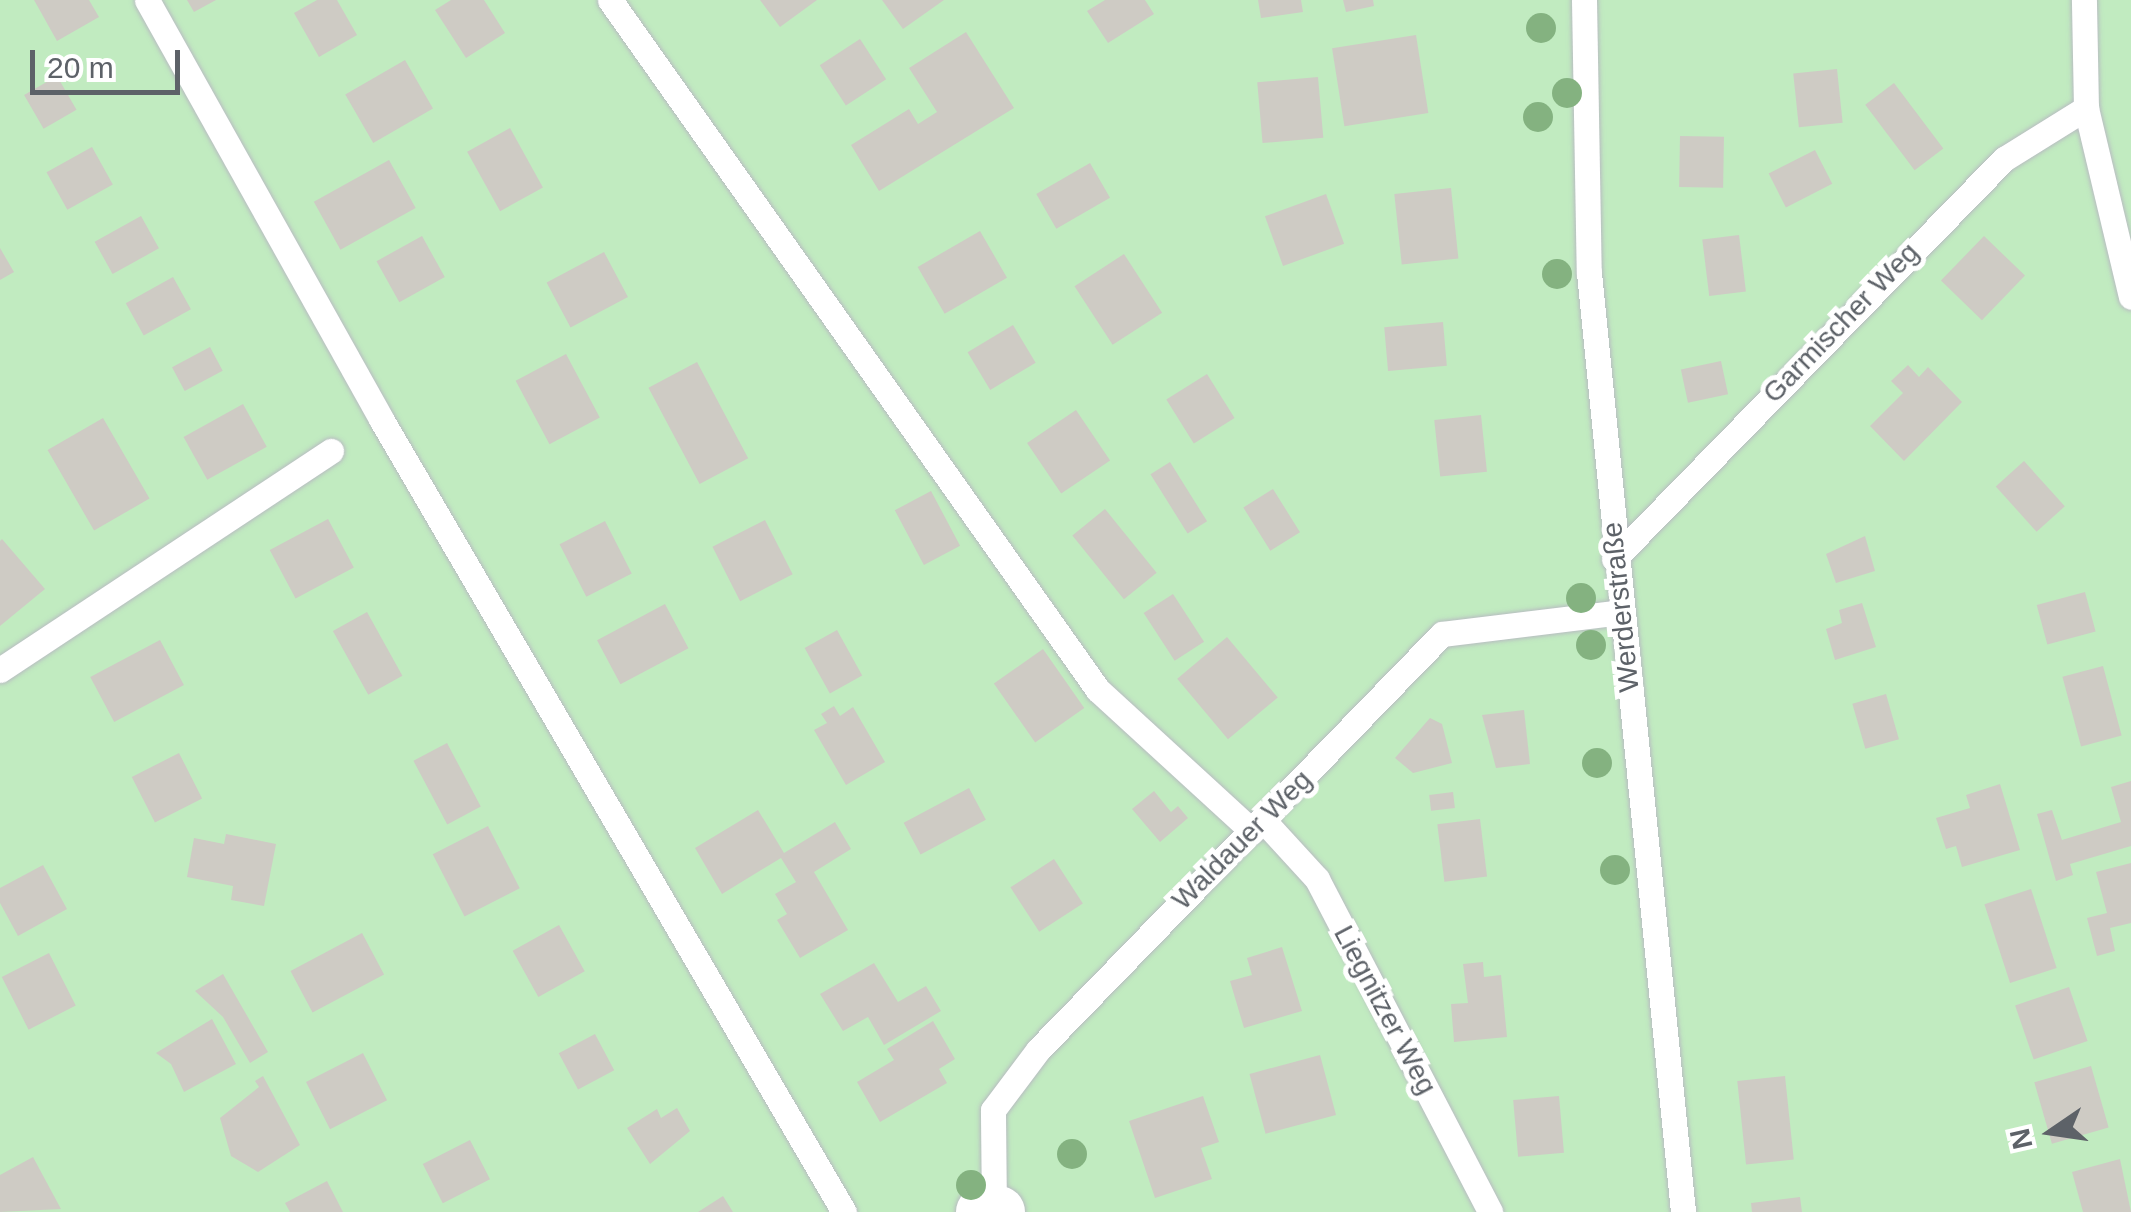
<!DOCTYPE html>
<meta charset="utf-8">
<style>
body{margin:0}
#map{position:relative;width:2131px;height:1212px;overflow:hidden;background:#f1eee6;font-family:Helvetica,sans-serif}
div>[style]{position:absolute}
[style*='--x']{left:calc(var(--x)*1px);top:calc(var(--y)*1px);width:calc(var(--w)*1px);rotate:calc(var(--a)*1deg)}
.green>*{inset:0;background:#c1ebc0;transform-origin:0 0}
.building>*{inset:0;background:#cecbc4;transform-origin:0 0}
.roads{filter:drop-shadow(0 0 2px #b8bcc1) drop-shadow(0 0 2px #b8bcc1)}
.service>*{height:25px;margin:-12.5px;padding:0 12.5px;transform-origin:12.5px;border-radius:12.5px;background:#fff}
.minor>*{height:52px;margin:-26px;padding:0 26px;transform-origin:26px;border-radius:26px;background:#fff}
.trees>*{width:30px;height:30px;margin:-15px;border-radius:50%;background:#84b280}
span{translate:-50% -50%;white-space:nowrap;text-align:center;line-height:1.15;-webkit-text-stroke:10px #fff;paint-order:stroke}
.street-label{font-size:28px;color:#5d6268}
.north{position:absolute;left:2001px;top:1082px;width:100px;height:100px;-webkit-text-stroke:8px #fff;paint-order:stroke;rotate:257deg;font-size:28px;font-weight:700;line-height:40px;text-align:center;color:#5d6268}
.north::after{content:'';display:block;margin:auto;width:35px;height:45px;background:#5d6268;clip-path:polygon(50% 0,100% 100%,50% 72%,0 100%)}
.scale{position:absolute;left:30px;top:50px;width:150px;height:45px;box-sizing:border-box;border:5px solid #5d6268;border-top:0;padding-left:12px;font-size:30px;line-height:35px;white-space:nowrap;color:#5d6268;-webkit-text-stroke:8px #fff;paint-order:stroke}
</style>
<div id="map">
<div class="green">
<div style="left:0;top:0;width:2131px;height:1212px"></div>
</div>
<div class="building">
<div style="clip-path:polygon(34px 0,89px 0,99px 17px,57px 41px)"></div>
<div style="clip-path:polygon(187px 0,216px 0,194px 12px)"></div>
<div style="clip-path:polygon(317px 0,337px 0,357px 35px,319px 57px,294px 13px)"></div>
<div style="clip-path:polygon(451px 0,484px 0,505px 33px,466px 58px,435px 10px)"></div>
<div style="clip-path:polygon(760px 0,817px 0,780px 27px)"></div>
<div style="clip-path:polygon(882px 0,944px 0,903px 29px)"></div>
<div style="clip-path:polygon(1105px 0,1145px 0,1154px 14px,1108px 43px,1087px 11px)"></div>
<div style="clip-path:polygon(1258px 0,1301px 0,1303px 12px,1261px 18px)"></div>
<div style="clip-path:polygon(1343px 0,1373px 0,1374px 6px,1346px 12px)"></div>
<div style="clip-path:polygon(966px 32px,1014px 108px,879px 191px,851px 145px,909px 109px,918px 124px,937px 112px,909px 68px)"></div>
<div style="left:1416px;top:35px;width:79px;height:85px;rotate:81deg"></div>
<div style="left:860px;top:39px;width:48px;height:48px;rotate:57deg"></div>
<div style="left:405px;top:60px;width:56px;height:69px;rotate:60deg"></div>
<div style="left:1837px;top:69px;width:54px;height:44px;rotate:84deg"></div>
<div style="left:57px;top:76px;width:39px;height:38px;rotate:60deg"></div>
<div style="left:1318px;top:77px;width:61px;height:61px;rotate:85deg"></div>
<div style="left:1894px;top:83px;width:82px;height:36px;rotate:53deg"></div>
<div style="left:510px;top:128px;width:68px;height:49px;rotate:61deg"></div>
<div style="left:1680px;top:136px;width:44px;height:51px;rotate:1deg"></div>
<div style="left:92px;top:147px;width:43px;height:52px;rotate:61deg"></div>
<div style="left:1815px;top:150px;width:38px;height:52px;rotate:63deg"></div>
<div style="left:389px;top:160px;width:55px;height:86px;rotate:61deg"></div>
<div style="left:1090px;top:163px;width:40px;height:62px;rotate:60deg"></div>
<div style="left:1451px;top:188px;width:71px;height:57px;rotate:84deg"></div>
<div style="left:1326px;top:194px;width:53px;height:65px;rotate:70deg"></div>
<div style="left:141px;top:216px;width:37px;height:53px;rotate:61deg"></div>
<div style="left:980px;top:231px;width:54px;height:72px;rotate:60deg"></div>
<div style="left:1739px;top:235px;width:57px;height:37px;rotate:83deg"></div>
<div style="left:422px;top:236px;width:47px;height:52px;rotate:61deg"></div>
<div style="left:1984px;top:236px;width:57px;height:62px;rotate:44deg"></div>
<div style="clip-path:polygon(0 248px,14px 272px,0 280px)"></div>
<div style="left:604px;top:252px;width:51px;height:65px;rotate:62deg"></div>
<div style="left:1124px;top:254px;width:70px;height:59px;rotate:57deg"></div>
<div style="left:173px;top:277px;width:37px;height:54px;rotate:61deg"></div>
<div style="left:1443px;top:322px;width:44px;height:59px;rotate:85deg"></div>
<div style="left:1013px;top:325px;width:44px;height:53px;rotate:59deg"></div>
<div style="left:210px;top:347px;width:27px;height:43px;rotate:62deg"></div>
<div style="left:566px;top:354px;width:72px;height:57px;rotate:62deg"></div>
<div style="left:1721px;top:361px;width:34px;height:41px;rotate:78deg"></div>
<div style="left:697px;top:362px;width:109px;height:55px;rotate:62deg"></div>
<div style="clip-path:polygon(1908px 365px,1919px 377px,1928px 367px,1962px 402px,1904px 461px,1870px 426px,1903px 393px,1891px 381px)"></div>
<div style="left:1207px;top:374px;width:52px;height:48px;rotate:58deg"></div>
<div style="left:243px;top:404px;width:49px;height:68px;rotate:61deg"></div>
<div style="left:1076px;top:410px;width:61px;height:59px;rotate:56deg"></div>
<div style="left:1481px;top:415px;width:57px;height:47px;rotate:84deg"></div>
<div style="left:103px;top:418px;width:93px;height:64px;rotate:60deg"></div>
<div style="left:2024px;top:461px;width:61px;height:38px;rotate:48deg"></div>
<div style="left:1170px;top:462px;width:70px;height:23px;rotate:58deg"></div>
<div style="left:1273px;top:489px;width:51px;height:35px;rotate:58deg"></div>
<div style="left:931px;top:491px;width:62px;height:41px;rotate:62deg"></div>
<div style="left:1105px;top:509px;width:82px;height:42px;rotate:51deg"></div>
<div style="left:328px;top:519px;width:55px;height:66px;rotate:62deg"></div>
<div style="left:765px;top:520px;width:61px;height:59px;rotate:63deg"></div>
<div style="left:605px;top:521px;width:59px;height:51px;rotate:63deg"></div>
<div style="clip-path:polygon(1865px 536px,1875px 571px,1836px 583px,1826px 554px)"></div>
<div style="clip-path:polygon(2px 539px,45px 589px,0 626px,0 541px)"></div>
<div style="left:2085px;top:592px;width:41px;height:50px;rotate:75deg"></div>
<div style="left:1173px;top:594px;width:57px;height:35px;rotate:57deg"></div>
<div style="clip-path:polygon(1862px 603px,1876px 647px,1835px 660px,1826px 629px,1842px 623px,1839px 610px)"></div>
<div style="left:665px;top:604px;width:50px;height:77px;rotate:62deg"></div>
<div style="left:367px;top:612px;width:73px;height:39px;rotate:61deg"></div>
<div style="left:837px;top:630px;width:52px;height:37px;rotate:61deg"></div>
<div style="left:1227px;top:637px;width:79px;height:65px;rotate:50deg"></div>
<div style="left:160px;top:640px;width:51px;height:79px;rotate:62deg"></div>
<div style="left:1043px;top:649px;width:72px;height:60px;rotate:55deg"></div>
<div style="left:2103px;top:666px;width:72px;height:42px;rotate:75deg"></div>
<div style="left:1886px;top:694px;width:47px;height:35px;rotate:74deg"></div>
<div style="clip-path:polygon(834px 706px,840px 716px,853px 707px,885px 762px,846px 785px,814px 730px,827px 723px,821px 714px)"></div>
<div style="clip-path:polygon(1524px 710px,1530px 764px,1496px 768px,1482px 715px)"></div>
<div style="clip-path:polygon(1430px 718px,1442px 724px,1452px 763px,1413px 773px,1395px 758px)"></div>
<div style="left:447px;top:743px;width:72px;height:38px;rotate:62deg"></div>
<div style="left:179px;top:753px;width:51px;height:53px;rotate:63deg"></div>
<div style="clip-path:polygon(2131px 781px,2131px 846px,2070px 864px,2073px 875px,2056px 881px,2037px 814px,2052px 810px,2062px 840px,2121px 822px,2111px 787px)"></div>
<div style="clip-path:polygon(2000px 784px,2020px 850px,1962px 867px,1956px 846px,1946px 849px,1936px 818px,1970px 808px,1966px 795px)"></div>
<div style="left:969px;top:788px;width:36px;height:74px;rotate:62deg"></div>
<div style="clip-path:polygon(1154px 791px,1171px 812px,1178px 806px,1188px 818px,1160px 842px,1132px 809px)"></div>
<div style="left:1453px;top:792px;width:16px;height:24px;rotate:83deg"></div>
<div style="clip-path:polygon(758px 810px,784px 853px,835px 822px,851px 849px,814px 872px,848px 930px,800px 958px,777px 920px,787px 914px,775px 894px,796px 882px,781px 858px,722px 894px,695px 848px)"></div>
<div style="left:1480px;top:819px;width:58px;height:43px;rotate:83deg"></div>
<div style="left:488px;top:826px;width:70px;height:62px;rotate:63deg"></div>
<div style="clip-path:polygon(226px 834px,276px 844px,264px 906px,231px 900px,233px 886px,187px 877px,194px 838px,224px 844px)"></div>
<div style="left:1054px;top:859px;width:53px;height:52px;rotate:57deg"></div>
<div style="clip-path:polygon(2131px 863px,2131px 923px,2110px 928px,2115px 951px,2097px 956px,2087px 918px,2107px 913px,2096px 872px)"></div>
<div style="clip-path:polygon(43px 865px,67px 909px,18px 936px,0 903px,0 888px)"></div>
<div style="left:2031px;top:889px;width:83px;height:49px;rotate:72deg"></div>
<div style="left:559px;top:925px;width:53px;height:53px;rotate:61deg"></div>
<div style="left:362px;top:933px;width:47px;height:81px;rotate:62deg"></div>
<div style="clip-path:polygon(1282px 947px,1302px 1011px,1244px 1028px,1230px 981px,1252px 975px,1247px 958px)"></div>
<div style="left:49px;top:953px;width:59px;height:53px;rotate:63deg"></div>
<div style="clip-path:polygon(1483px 962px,1484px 977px,1501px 975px,1507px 1037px,1454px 1042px,1451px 1004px,1468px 1003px,1463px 964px)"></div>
<div style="clip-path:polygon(874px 963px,898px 1002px,926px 986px,941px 1011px,884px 1045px,868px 1017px,843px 1031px,820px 994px)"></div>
<div style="clip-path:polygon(223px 974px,268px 1052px,250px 1063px,223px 1017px,195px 991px)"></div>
<div style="left:2069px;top:987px;width:57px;height:57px;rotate:71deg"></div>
<div style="clip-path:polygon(212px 1019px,236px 1064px,184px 1092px,171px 1064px,156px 1053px)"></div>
<div style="clip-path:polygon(933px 1021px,955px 1059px,939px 1069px,947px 1083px,880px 1122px,857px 1082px,894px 1060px,887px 1049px)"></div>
<div style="left:595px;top:1034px;width:41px;height:41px;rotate:62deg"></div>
<div style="left:363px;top:1053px;width:53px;height:64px;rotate:63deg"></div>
<div style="left:1320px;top:1055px;width:62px;height:73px;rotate:75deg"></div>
<div style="left:2091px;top:1066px;width:64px;height:59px;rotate:74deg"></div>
<div style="clip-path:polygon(263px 1076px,300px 1145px,258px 1172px,231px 1156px,220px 1118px,259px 1087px,255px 1081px)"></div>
<div style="left:1785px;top:1076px;width:84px;height:48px;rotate:84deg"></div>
<div style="clip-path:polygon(1203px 1096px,1219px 1142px,1201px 1148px,1212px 1179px,1155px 1198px,1129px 1121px)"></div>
<div style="left:1559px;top:1096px;width:57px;height:46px;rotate:85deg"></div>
<div style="clip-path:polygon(677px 1108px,690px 1131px,650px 1164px,627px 1128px,657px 1109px,661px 1118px)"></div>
<div style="left:470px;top:1140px;width:44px;height:53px;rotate:63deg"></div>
<div style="clip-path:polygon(33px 1157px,61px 1209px,0 1212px,0 1175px)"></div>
<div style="clip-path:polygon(2120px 1159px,2131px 1212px,2083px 1212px,2072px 1172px)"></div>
<div style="clip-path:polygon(327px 1181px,343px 1212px,290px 1212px,285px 1203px)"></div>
<div style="clip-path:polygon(723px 1196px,733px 1212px,698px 1212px)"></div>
<div style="clip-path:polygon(1800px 1197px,1802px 1212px,1752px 1212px,1751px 1203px)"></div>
</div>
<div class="roads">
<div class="service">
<div style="--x:147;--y:0;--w:480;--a:60.8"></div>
<div style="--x:381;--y:419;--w:918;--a:59.72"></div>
<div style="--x:610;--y:0;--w:845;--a:54.73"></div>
<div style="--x:1098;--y:690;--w:209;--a:42.5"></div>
<div style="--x:1584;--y:0;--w:273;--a:89"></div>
<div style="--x:1589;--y:273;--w:944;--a:84.28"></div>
<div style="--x:2086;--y:108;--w:194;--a:76.6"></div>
<div style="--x:1614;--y:559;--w:559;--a:-45.73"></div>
<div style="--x:2004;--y:159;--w:97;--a:-31.9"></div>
<div style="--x:2086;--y:108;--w:108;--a:-91.1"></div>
<div style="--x:0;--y:670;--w:397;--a:-33.5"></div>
<div style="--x:1263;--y:820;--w:80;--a:47.5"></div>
<div style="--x:1317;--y:879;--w:375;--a:62.5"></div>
<div style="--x:994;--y:1211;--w:101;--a:-90.6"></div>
<div style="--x:993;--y:1110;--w:75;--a:-53.1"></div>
<div style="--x:1038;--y:1050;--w:580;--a:-45.84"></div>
<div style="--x:1442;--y:634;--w:180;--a:-7"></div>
</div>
<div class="minor">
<div style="--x:982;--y:1212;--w:17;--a:0"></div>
</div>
</div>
<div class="trees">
<div style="left:1541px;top:28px"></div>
<div style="left:1567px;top:93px"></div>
<div style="left:1538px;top:117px"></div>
<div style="left:1557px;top:274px"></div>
<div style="left:1581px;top:598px"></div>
<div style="left:1591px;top:645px"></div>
<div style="left:1597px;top:763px"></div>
<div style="left:1615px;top:870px"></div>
<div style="left:1072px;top:1154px"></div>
<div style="left:971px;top:1185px"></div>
</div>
<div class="street-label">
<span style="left:1841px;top:323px;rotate:-46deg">Garmischer Weg</span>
<span style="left:1621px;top:607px;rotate:-96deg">Werderstraße</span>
<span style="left:1242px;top:840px;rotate:-45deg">Waldauer Weg</span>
<span style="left:1385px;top:1010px;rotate:62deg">Liegnitzer Weg</span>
</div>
<div class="north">N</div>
<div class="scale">20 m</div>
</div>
